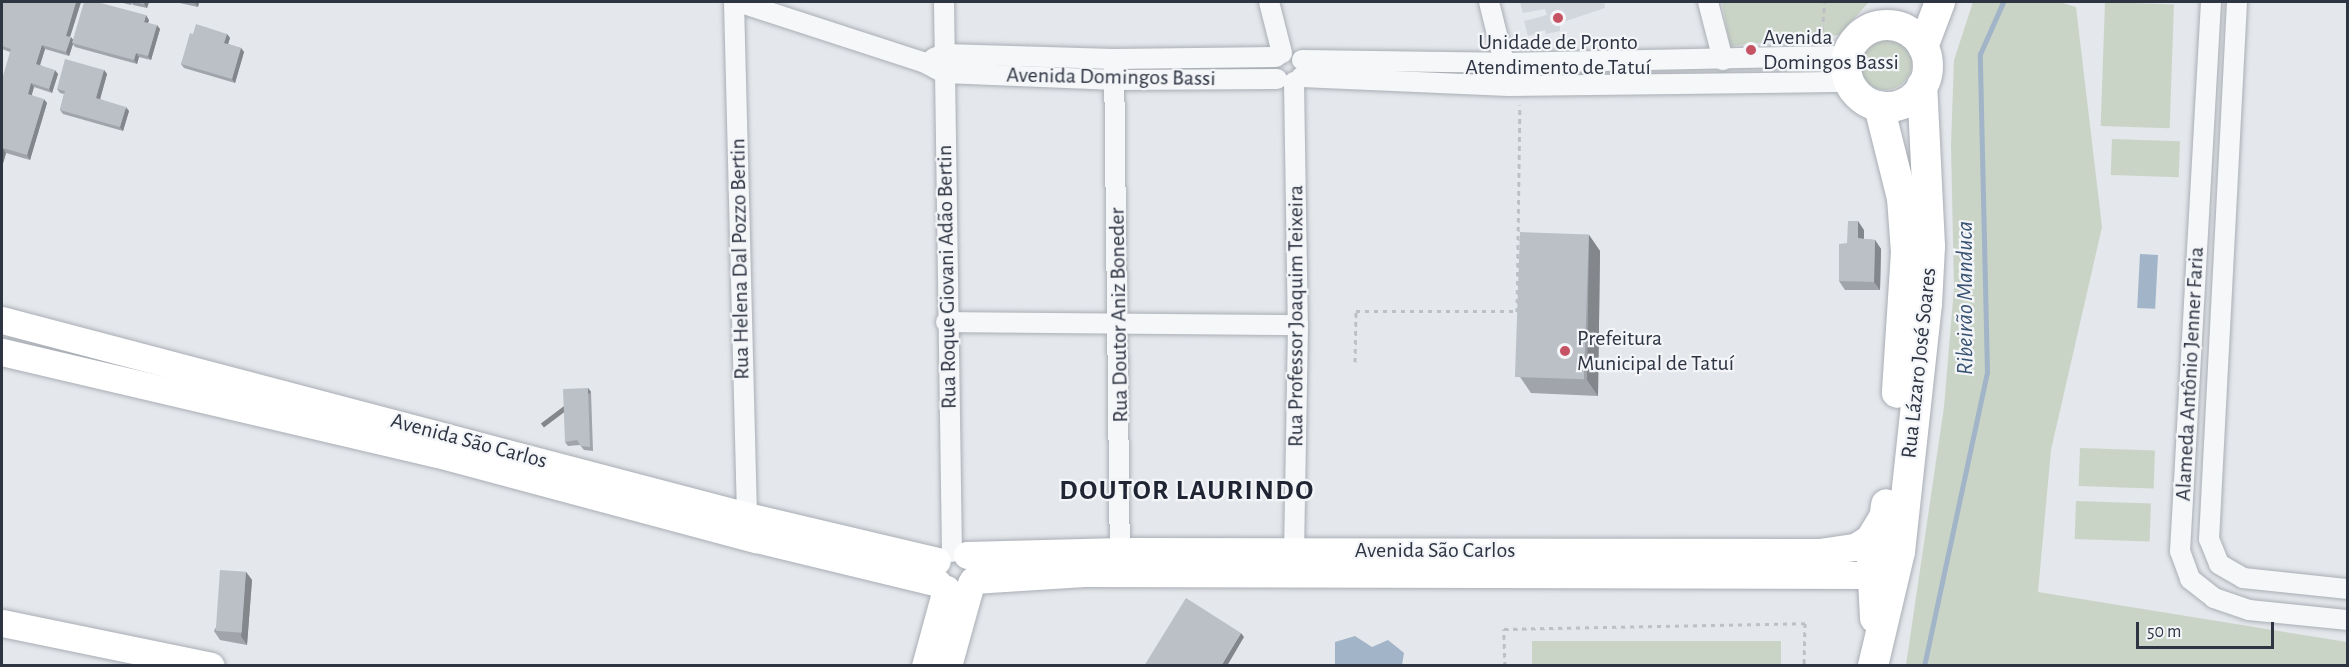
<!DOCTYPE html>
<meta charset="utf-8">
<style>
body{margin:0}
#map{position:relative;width:2349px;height:667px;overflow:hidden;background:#e4e7eb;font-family:"Alegreya Sans",sans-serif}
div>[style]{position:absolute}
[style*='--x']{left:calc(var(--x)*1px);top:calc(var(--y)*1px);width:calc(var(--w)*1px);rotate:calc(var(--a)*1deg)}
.built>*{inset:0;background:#d2d6dd}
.green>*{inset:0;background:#c9d4c6;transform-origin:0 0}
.round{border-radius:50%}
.water>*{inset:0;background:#a2b4c8;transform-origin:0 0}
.stream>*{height:5px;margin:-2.5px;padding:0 2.5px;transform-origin:2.5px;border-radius:2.5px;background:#a2b4c8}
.path>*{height:3px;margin-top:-1.5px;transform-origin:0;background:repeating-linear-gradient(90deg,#bec0c6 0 4.5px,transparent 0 9px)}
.roads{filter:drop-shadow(0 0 2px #a9aeb5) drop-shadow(0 0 2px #a9aeb5)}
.minor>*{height:20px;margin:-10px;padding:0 10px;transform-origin:10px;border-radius:10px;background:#f6f7f9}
.secondary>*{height:27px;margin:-13.5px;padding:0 13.5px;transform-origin:13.5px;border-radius:13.5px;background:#fff}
.primary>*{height:30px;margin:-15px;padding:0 15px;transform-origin:15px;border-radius:15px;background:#fff}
.primary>.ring{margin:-15px;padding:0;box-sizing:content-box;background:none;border:30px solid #fff;border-radius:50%}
.wall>*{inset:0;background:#a1a5ab}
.shaded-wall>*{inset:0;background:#83868b;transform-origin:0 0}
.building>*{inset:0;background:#bbc0c7;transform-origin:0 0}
.dots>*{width:16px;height:16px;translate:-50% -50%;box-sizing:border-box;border:3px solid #f4f5f8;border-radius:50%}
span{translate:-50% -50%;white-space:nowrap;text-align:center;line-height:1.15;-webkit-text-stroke:4.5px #f4f5f8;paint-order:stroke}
.poi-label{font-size:22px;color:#2d3442}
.left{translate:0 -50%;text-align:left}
.street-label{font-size:22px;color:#2d3442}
.water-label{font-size:24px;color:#395373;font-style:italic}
.district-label{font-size:28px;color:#1f2533;font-weight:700;letter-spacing:1.5px}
.frame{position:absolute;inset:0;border:3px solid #2d3442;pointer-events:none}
.scale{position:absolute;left:2136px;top:622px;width:138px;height:27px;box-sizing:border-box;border:3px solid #2d3442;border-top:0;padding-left:8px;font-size:18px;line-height:21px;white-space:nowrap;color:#2d3442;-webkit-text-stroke:4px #f4f5f8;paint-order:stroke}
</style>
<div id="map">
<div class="built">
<div style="clip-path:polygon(1520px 2px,1604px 2px,1605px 8px,1560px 23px,1560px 31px,1546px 34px,1545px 30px,1528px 36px,1524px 21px,1547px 15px,1545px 9px,1523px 13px)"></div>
</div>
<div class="green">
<div style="clip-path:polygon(1722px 2px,1869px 2px,1839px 35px,1730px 46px)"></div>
<div style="clip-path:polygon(1973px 2px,2059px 2px,2076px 7px,2102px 227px,2051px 450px,2038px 592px,2347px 642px,2347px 665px,1906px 665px,1944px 407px,1954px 288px,1951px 145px,1954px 60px)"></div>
<div style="left:2105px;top:2px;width:69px;height:124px;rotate:2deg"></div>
<div class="round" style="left:1858px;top:36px;width:54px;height:54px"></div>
<div style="left:2112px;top:139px;width:68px;height:36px;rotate:2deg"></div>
<div style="left:2080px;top:448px;width:75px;height:38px;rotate:2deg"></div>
<div style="left:2076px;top:501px;width:75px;height:38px;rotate:2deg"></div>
<div style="left:1532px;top:641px;width:249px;height:24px"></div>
</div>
<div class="water">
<div style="left:2140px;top:254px;width:18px;height:54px;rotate:3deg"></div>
<div style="clip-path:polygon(1355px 636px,1372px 647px,1388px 640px,1404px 653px,1402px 665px,1335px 665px,1335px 642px)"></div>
</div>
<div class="stream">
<div style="--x:1924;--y:666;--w:300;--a:-77.9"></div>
<div style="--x:1987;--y:373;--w:319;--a:-91.3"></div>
<div style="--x:1980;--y:54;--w:57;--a:-66.1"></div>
</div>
<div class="path">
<div style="--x:1821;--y:39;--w:37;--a:-84"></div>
<div style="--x:1517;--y:312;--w:207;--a:-89.2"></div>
<div style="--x:1355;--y:362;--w:51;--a:-88.9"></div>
<div style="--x:1356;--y:311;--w:168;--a:0"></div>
<div style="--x:1505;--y:666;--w:37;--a:-92"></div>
<div style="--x:1504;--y:629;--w:301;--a:-1.1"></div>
<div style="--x:1805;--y:623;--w:43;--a:91.3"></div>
</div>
<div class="roads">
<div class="minor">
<div style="--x:734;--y:2;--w:514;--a:88.55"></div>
<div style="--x:747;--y:516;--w:11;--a:117"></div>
<div style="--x:738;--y:2;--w:194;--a:18"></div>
<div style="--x:923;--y:62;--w:24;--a:28"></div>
<div style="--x:944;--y:73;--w:172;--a:2.3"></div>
<div style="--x:1116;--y:80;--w:161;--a:-0.4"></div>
<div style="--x:944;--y:2;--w:550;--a:89.17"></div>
<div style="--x:1269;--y:2;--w:53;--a:75.7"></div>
<div style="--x:1489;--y:2;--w:74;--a:76"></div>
<div style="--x:1708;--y:2;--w:60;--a:75.5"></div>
<div style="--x:2211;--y:2;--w:550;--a:93.23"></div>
<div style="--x:2180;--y:551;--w:30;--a:70"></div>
<div style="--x:2190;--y:579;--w:31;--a:38"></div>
<div style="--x:2214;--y:598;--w:37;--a:19"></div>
<div style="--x:2249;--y:610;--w:100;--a:5.8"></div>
<div style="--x:2237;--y:2;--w:538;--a:92.98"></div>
<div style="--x:2209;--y:539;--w:27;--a:68"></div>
<div style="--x:2219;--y:564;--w:28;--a:30"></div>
<div style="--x:2243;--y:578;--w:106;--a:6"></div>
<div style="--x:934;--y:58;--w:11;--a:-22"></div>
<div style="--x:944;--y:54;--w:170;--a:1.7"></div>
<div style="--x:1114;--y:59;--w:162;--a:-0.7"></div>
<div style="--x:1114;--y:59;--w:504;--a:89.32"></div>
<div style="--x:1302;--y:60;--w:203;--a:0.8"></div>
<div style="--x:1505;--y:63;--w:342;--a:-1.2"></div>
<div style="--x:1301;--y:77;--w:208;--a:2.5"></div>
<div style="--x:1509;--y:86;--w:340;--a:-0.7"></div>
<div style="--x:1294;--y:82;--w:243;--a:89.1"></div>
<div style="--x:1298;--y:325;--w:226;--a:91"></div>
<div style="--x:946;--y:322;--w:352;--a:0.5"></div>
</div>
<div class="secondary">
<div style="--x:2;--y:320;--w:770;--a:14.74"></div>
<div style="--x:747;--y:516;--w:195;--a:13.3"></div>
<div style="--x:2;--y:352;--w:444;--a:13.2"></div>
<div style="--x:434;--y:453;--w:333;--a:15"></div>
<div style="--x:756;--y:539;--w:187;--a:13.6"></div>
<div style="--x:967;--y:555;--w:154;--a:-1.5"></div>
<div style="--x:1121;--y:551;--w:698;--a:0.08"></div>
<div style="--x:1819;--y:552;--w:36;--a:-8"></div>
<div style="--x:1855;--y:547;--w:17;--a:-33"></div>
<div style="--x:1869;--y:538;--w:29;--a:-59"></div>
<div style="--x:973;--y:580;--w:111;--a:-3.6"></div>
<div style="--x:1084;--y:573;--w:787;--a:0.15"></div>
<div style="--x:1871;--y:575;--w:24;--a:-30"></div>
<div style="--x:2;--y:623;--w:213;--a:11.6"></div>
<div style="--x:925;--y:666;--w:80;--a:-74.7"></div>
<div style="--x:948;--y:666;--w:86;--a:-74.5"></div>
</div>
<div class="primary">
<div class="ring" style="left:1846px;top:25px;width:52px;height:52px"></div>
<div style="--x:1923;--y:47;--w:48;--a:-69.3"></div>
<div style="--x:1879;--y:106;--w:95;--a:76"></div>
<div style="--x:1902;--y:198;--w:54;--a:85.8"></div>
<div style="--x:1906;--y:252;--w:141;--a:93.7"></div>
<div style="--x:1875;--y:618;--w:60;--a:-92.9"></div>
<div style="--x:1872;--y:558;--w:19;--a:-62"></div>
<div style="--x:1881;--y:541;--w:37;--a:-82"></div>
<div style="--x:1873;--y:666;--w:117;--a:-76.7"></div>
<div style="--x:1900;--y:552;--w:249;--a:-83.8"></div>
<div style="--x:1927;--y:304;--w:58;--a:-87"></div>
<div style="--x:1930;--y:246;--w:161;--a:-92.8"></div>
</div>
</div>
<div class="wall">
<div style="clip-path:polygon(2px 2px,81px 2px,70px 37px,73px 40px,149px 20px,148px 23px,160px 29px,151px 60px,139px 57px,137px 64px,75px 47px,73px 44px,69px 56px,45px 49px,40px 65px,58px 74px,52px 93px,34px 87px,31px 95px,47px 103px,30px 160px,6px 153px,2px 167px,10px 52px,2px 49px)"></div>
<div style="clip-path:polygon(119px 2px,149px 2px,147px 8px,133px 5px,132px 3px,131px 5px)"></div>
<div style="clip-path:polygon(175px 2px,199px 2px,198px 7px)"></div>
<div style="clip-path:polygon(193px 34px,227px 34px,230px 38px,228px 44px,241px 48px,244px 52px,235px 83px,184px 68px,181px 64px)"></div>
<div style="clip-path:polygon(104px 70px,107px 74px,100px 99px,129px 111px,123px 131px,63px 114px,60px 110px,64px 94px,60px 93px,57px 89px)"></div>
<div style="clip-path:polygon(1864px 230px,1864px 239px,1875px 240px,1881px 249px,1880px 290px,1845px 290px,1839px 281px)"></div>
<div style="clip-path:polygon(1589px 235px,1600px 251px,1598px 396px,1531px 393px,1520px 377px)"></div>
<div style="clip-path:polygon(588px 388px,591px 392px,593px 451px,584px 450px,580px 445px,568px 446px,565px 442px)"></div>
<div style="clip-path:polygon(246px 572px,252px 580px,247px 645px,220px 640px,214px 631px)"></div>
</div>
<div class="shaded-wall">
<div style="clip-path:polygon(76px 2px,81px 2px,69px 40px,66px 36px)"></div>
<div style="clip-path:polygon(145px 2px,149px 2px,147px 8px,144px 4px)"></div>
<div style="clip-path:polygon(195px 2px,199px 2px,198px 7px,195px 3px)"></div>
<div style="clip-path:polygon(146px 15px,149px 20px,147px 26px,144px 22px)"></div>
<div style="clip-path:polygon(157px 25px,160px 29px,151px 60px,148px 56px)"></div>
<div style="clip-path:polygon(227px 34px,230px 38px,227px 47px,224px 43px)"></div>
<div style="clip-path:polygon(71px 37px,74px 41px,69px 56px,66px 52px)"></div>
<div style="clip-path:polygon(42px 45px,45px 49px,39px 68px,36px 64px)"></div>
<div style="clip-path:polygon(241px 48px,244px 52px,235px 83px,232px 79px)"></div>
<div style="clip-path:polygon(136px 53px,139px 57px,137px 64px,134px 60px)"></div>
<div style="clip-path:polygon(55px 70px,58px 74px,52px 93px,49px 89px)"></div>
<div style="clip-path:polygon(104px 70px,107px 74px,99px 103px,96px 98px)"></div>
<div style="clip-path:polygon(31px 83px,34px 87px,31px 98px,28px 94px)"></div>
<div style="clip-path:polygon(44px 99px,47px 103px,30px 160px,27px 155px)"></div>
<div style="clip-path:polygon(126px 107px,129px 111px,123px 131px,120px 127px)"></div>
<div style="clip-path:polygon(3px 148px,6px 153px,2px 167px,2px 153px)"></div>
<div style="clip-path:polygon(1858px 221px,1864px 230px,1864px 247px,1858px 238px)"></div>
<div style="clip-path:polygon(1589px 235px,1600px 251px,1598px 396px,1587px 380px)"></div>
<div style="clip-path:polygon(1875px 240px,1881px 249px,1880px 290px,1874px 282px)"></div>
<div style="left:588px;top:388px;width:5px;height:59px;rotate:53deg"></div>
<div style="clip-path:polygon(246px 572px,252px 580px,247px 645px,241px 636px)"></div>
<div style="clip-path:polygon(1241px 633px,1244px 637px,1227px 666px,1221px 666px)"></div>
</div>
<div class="building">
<div style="clip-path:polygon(2px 2px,76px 2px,66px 36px,71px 37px,66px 52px,42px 45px,36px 64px,55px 70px,49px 89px,31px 83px,28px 94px,44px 99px,27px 155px,3px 148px,2px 153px,2px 79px,11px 49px,2px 46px)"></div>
<div style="clip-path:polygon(84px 2px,97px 2px,146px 15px,144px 22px,157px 25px,148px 56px,136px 53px,134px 60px,72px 43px)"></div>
<div style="clip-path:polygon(134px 2px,145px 2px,144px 4px)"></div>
<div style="clip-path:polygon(196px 24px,227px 34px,224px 43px,241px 48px,232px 79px,181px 64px,190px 33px,193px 34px)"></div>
<div style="clip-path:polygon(65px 59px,104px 70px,96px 98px,126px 107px,120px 127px,60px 110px,65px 91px,57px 89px)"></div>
<div style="clip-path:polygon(1848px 221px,1858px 221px,1858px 238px,1875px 240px,1874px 282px,1839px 281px,1839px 244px,1847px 243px)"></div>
<div style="left:1520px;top:232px;width:69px;height:145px;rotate:2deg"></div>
<div style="clip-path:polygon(588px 388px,590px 447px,581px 446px,577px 440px,565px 442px,563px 389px)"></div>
<div style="left:220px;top:570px;width:26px;height:61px;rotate:4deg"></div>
<div style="clip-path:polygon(1186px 598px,1241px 633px,1221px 666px,1144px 666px)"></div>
</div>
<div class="dots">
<div style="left:1558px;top:18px;background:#c55363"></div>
<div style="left:1751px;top:50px;background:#c55363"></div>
<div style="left:1565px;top:351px;background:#c55363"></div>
</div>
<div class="poi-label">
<span class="left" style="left:1763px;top:50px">Avenida<br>Domingos Bassi</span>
<span style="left:1558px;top:55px">Unidade de Pronto<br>Atendimento de Tatuí</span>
<span class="left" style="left:1577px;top:351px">Prefeitura<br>Municipal de Tatuí</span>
</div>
<div class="street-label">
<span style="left:1111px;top:77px;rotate:1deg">Avenida Domingos Bassi</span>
<span style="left:740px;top:259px;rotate:-91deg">Rua Helena Dal Pozzo Bertin</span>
<span style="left:947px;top:277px;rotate:-91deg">Rua Roque Giovani Adão Bertin</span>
<span style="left:1119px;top:315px;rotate:-91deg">Rua Doutor Aniz Boneder</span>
<span style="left:1296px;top:316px;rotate:-90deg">Rua Professor Joaquim Teixeira</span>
<span style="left:1919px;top:363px;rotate:-84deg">Rua Lázaro José Soares</span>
<span style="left:2190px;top:374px;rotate:-87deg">Alameda Antônio Jenner Faria</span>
<span style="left:469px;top:441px;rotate:15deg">Avenida São Carlos</span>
<span style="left:1435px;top:551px">Avenida São Carlos</span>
</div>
<div class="water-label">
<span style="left:1966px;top:298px;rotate:-90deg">Ribeirão Manduca</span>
</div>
<div class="district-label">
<span style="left:1187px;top:491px">DOUTOR LAURINDO</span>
</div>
<div class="frame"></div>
<div class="scale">50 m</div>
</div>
